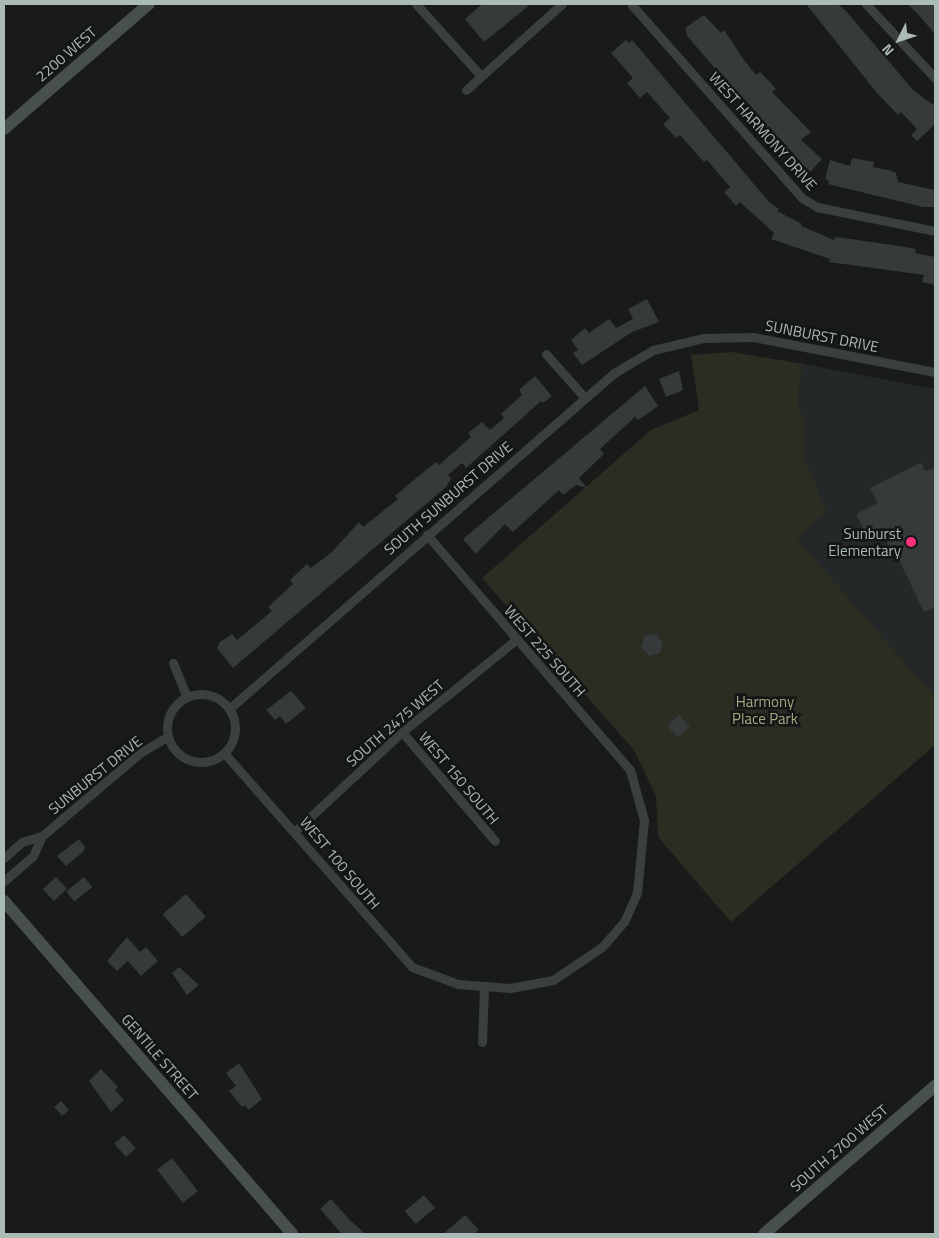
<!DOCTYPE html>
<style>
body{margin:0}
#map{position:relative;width:939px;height:1238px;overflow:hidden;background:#191b1b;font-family:"Titillium Web",sans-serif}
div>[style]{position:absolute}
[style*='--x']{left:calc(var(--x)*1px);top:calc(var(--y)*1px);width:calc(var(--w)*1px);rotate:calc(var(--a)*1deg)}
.built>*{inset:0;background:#252828}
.green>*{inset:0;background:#2b2c22}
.building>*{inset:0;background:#363a3a;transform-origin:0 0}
.street>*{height:9px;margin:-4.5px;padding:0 4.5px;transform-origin:4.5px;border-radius:4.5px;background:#39403f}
.street>.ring{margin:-4.5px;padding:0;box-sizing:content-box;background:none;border:9px solid #39403f;border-radius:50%}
.secondary>*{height:12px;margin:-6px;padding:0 6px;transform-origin:6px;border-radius:6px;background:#47504e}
.dots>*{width:14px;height:14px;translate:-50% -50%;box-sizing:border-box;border:2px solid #141616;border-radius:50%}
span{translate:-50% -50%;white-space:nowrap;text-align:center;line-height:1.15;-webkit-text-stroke:5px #141616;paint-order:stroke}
.street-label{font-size:15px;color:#aabbb6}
.poi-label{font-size:15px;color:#aabbb6}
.right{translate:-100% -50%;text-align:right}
.park-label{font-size:15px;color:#a6a781}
.frame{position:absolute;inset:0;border:5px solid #aabbb6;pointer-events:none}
.north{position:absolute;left:874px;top:15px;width:50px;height:50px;-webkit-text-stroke:4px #141616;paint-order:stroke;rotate:229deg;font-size:14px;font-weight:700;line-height:20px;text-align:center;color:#aabbb6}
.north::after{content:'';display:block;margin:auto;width:18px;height:22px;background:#aabbb6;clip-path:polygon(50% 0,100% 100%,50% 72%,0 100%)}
</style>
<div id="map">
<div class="built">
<div style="clip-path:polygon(803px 364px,935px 389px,935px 697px,797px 539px,827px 512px,804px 456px,806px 421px,799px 409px,798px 397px)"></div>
</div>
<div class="green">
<div style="clip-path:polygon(732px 352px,803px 364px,798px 397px,799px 409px,806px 421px,804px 456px,827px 512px,797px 539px,935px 697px,935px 745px,731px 922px,658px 837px,656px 796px,634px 750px,482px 578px,651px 430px,699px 410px,691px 355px)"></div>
</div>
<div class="building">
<div style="clip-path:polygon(482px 4px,531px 4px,484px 42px,465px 19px)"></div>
<div style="clip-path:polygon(806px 4px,837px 4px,845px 10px,914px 91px,935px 106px,935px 124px,917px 141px,911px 135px,917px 129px,901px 112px,898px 115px,877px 93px)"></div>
<div style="clip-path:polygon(907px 4px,935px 4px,935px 34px,917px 13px)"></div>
<div style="clip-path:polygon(704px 15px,721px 33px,724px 30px,744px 60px,756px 75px,760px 72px,768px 80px,776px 89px,772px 92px,811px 132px,801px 140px,822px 159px,810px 172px,780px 144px,688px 37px,685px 28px)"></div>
<div style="clip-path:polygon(626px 40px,629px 43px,632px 40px,770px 203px,779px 209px,777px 211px,802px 224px,801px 226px,834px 240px,835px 237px,844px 238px,905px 247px,916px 249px,915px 253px,935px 257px,935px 285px,922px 282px,924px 275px,829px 262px,830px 259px,771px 239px,774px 233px,740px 202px,736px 206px,724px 192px,730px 187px,707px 160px,704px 162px,680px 135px,676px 138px,663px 124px,670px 118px,647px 92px,640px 98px,627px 83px,633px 78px,611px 53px)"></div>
<div style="clip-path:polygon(852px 158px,874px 162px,873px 167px,892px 171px,896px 173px,898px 182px,935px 190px,935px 207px,923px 207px,828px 184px,829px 181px,825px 179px,830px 160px,850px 166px)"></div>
<div style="clip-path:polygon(647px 299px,659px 322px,632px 332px,582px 365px,573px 353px,578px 350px,571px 340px,585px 328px,589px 333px,609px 319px,616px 328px,633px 319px,628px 309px)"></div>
<div style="clip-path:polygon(679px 371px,683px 390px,666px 397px,659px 379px)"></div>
<div style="clip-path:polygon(535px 376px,552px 396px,543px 403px,541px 401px,466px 468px,462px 463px,448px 475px,451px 479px,446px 487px,233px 668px,217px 648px,220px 642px,232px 634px,237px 640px,272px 611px,268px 607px,293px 584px,290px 580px,307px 564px,311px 568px,332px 552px,359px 522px,363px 527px,398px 499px,395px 496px,409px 484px,436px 462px,439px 465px,471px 437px,468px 433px,477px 426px,482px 422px,490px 430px,504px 418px,501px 414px,522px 395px,519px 390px)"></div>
<div style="clip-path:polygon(645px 386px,658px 406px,638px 420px,635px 417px,600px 449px,604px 454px,579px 478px,587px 488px,576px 485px,563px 495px,559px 490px,513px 532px,505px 524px,476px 554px,463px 539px)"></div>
<div style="clip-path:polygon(921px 463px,925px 471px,935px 469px,935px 607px,924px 612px,893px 547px,890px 549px,881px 531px,867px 537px,856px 514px,878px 503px,870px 488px)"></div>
<div style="clip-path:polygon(656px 634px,663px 643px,660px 653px,649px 656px,641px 647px,645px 636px)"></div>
<div style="clip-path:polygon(291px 691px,306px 708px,286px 724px,280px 716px,275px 720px,266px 710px)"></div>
<div style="left:679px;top:715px;width:16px;height:16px;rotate:47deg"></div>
<div style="clip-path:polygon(79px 839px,85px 847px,83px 852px,66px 866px,57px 856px)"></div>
<div style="left:56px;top:877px;width:16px;height:18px;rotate:47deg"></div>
<div style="left:84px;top:877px;width:13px;height:23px;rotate:51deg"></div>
<div style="left:186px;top:894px;width:30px;height:31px;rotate:49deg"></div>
<div style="clip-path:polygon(127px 937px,140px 952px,146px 947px,158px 961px,141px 976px,128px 961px,117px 971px,107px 961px)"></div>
<div style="clip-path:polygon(179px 967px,199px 985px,187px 995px,172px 973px)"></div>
<div style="clip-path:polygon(239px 1063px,262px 1099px,249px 1110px,245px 1105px,242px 1107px,229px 1091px,236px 1086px,226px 1073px)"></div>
<div style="clip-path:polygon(101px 1069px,118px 1087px,115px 1090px,124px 1100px,111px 1112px,89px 1081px)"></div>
<div style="left:61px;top:1101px;width:12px;height:9px;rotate:48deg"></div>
<div style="left:124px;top:1135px;width:18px;height:13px;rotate:49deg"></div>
<div style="left:172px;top:1158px;width:42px;height:19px;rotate:52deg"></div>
<div style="left:424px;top:1195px;width:17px;height:25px;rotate:50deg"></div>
<div style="clip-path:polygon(331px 1199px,349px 1219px,365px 1234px,342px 1234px,320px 1209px)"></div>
<div style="clip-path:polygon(465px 1215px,479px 1230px,474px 1234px,443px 1234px)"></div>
</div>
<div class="street">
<div style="--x:416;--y:4;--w:97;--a:47.9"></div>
<div style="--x:631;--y:4;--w:259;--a:48.6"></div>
<div style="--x:802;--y:198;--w:17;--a:31"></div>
<div style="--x:817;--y:207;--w:120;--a:11.5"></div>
<div style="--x:866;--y:4;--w:101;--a:47"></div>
<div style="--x:466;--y:90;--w:129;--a:-41.9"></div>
<div style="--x:546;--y:354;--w:59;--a:48.4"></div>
<div style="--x:173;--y:663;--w:37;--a:68"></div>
<div class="ring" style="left:167px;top:694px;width:59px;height:59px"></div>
<div style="--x:229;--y:709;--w:511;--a:-41.11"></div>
<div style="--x:614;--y:373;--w:45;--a:-30.5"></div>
<div style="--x:653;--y:350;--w:51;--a:-13.5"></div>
<div style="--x:703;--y:338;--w:50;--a:-1.1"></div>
<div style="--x:753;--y:337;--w:185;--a:10.9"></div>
<div style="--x:402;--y:732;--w:143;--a:49.5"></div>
<div style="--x:225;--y:754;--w:283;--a:48.7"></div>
<div style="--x:412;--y:967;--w:49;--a:20.3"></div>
<div style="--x:458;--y:984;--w:52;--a:4.4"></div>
<div style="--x:510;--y:988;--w:44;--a:-10.5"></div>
<div style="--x:553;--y:980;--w:59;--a:-34"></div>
<div style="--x:602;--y:947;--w:33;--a:-49"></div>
<div style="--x:624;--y:922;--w:32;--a:-66"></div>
<div style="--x:637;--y:893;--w:73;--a:-84.5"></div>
<div style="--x:644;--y:820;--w:52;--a:-105.6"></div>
<div style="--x:630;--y:770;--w:311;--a:-130.8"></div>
<div style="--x:295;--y:831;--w:146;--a:-42.8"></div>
<div style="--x:402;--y:732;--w:148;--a:-39"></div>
<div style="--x:4;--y:858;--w:24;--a:-42"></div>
<div style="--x:22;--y:842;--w:21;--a:-17"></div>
<div style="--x:42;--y:836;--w:128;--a:-40.3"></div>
<div style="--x:140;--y:753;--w:31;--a:-31"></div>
<div style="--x:4;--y:881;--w:38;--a:-41"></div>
<div style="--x:33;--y:856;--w:22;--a:-66"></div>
<div style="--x:482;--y:1042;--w:54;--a:-87.9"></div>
</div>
<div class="secondary">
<div style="--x:4;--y:129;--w:191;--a:-40.8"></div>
<div style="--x:4;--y:901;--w:440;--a:49.1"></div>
<div style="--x:764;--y:1234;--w:226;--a:-40.9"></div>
</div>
<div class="dots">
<div style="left:911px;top:542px;background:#fb317b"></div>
</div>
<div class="street-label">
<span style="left:66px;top:54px;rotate:-41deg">2200 WEST</span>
<span style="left:763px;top:131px;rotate:48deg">WEST HARMONY DRIVE</span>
<span style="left:822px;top:336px;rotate:11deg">SUNBURST DRIVE</span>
<span style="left:448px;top:498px;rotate:-41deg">SOUTH SUNBURST DRIVE</span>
<span style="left:545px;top:651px;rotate:49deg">WEST 225 SOUTH</span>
<span style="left:395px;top:723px;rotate:-41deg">SOUTH 2475 WEST</span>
<span style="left:95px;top:775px;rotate:-39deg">SUNBURST DRIVE</span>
<span style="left:459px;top:778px;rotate:50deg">WEST 150 SOUTH</span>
<span style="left:340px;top:863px;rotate:50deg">WEST 100 SOUTH</span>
<span style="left:160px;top:1057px;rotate:49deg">GENTILE STREET</span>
<span style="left:839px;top:1148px;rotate:-41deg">SOUTH 2700 WEST</span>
</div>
<div class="poi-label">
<span class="right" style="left:901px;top:542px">Sunburst<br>Elementary</span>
</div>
<div class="park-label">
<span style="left:765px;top:710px">Harmony<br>Place Park</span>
</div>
<div class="frame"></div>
<div class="north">N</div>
</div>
